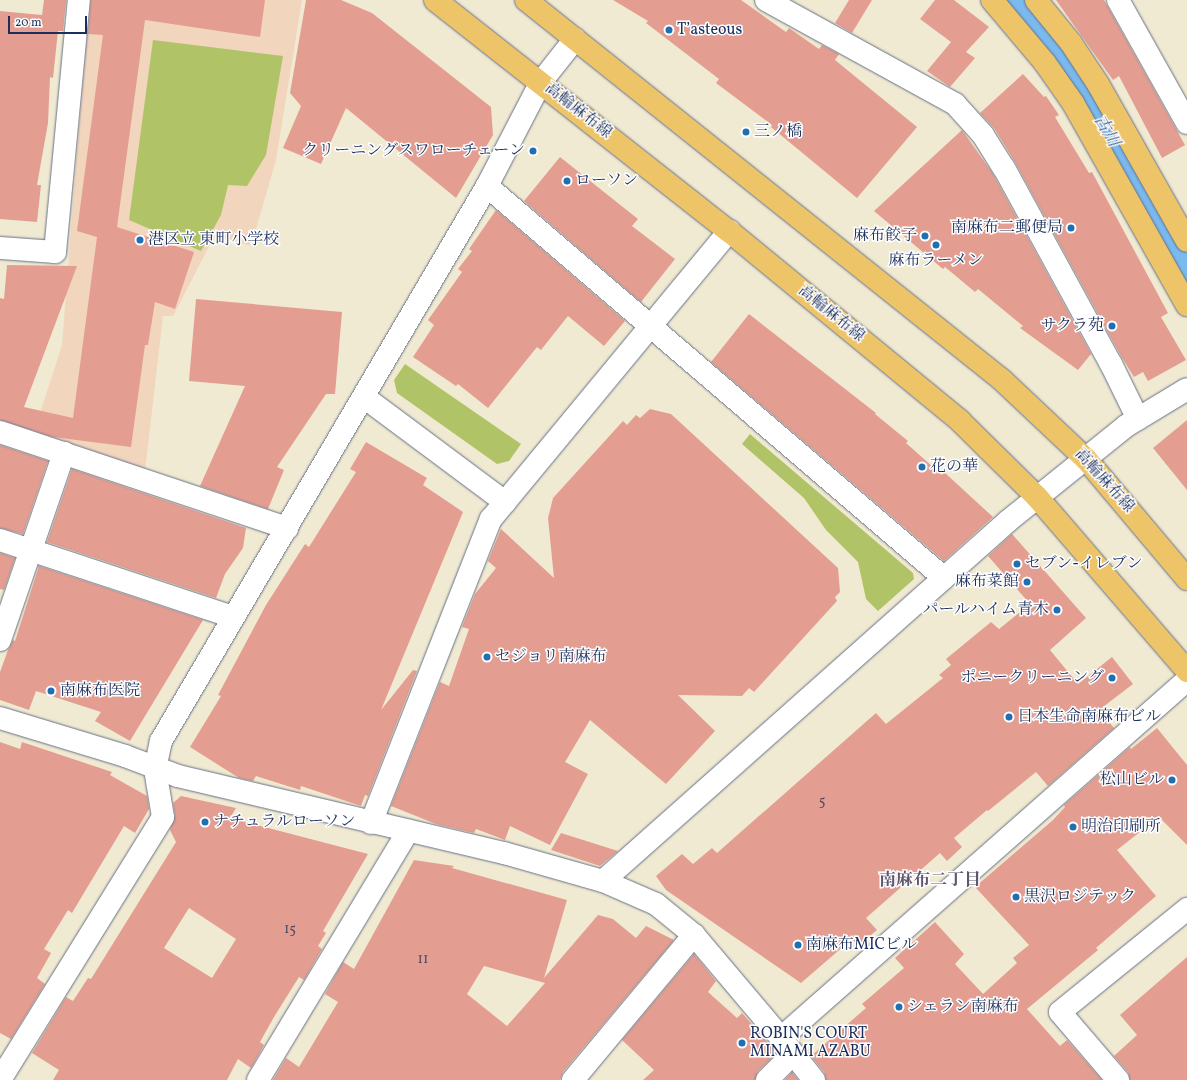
<!DOCTYPE html>
<meta charset="utf-8">
<style>
body{margin:0}
#map{position:relative;width:1187px;height:1080px;overflow:hidden;background:#f1ead2;font-family:Vollkorn,"Noto Serif JP",serif}
div>[style]{position:absolute}
[style*='--x']{left:calc(var(--x)*1px);top:calc(var(--y)*1px);width:calc(var(--w)*1px);rotate:calc(var(--a)*1deg)}
.built>*{inset:0;background:#f1d5bd}
.green>*{inset:0;background:#b0c366}
.river>*{height:47px;margin:-23.5px;padding:0 23.5px;transform-origin:23.5px;border-radius:23.5px;background:#7abaee}
.building>*{inset:0;background:#e49e91}
.roads{filter:drop-shadow(0 0 1px #667087) drop-shadow(0 0 1px #667087)}
.minor>*{height:22px;margin:-11px;padding:0 11px;transform-origin:11px;border-radius:11px;background:#fff}
.major>*{height:22px;margin:-11px;padding:0 11px;transform-origin:11px;border-radius:11px;background:#eec469}
.highway>*{height:22px;margin:-11px;padding:0 11px;transform-origin:11px;border-radius:11px;background:#eec469}
.dots>*{width:11px;height:11px;translate:-50% -50%;box-sizing:border-box;border:2px solid #fff;border-radius:50%}
span{translate:-50% -50%;white-space:nowrap;text-align:center;line-height:1.15;-webkit-text-stroke:3px #fff;paint-order:stroke}
.number-label{font-size:14px;color:#4d4b6b}
.number-label span{-webkit-text-stroke-width:0}
.poi-label{font-size:16px;color:#1b2f5e}
.left{translate:0 -50%;text-align:left}
.right{translate:-100% -50%;text-align:right}
.street-label{font-size:16px;color:#1b2f5e}
.water-label{font-size:17px;color:#385989;font-style:italic}
.neighbourhood-label{font-size:17px;color:#615670;font-weight:700}
.scale{position:absolute;left:8px;top:16px;width:79px;height:18px;box-sizing:border-box;border:2px solid #1b2f5e;border-top:0;padding-left:5px;font-size:12px;line-height:14px;white-space:nowrap;color:#1b2f5e;-webkit-text-stroke:3px #fff;paint-order:stroke}
</style>
<div id="map">
<div class="built">
<div style="clip-path:polygon(89px 0,302px 0,276px 160px,251px 246px,215px 235px,173px 316px,163px 316px,145px 471px,34px 432px,62px 345px)"></div>
</div>
<div class="green">
<div style="clip-path:polygon(153px 40px,283px 56px,266px 155px,247px 186px,228px 185px,221px 215px,201px 251px,129px 220px)"></div>
<div style="clip-path:polygon(405px 364px,521px 444px,509px 461px,497px 464px,397px 393px,394px 380px)"></div>
<div style="clip-path:polygon(750px 434px,913px 573px,914px 579px,878px 611px,866px 599px,858px 562px,826px 530px,804px 498px,742px 444px)"></div>
</div>
<div class="river">
<div style="--x:1013;--y:0;--w:44;--a:45"></div>
<div style="--x:1044;--y:31;--w:77;--a:57.1"></div>
<div style="--x:1086;--y:96;--w:202;--a:60"></div>
</div>
<div class="building">
<div style="clip-path:polygon(44px 0,66px 0,63px 31px,58px 31px,53px 78px,50px 77px,48px 123px,37px 185px,41px 185px,37px 222px,0 219px,0 11px,42px 15px)"></div>
<div style="clip-path:polygon(91px 0,265px 0,260px 37px,145px 20px,117px 227px,194px 252px,175px 309px,155px 302px,148px 345px,145px 345px,131px 447px,53px 437px,0 420px,0 298px,4px 299px,7px 265px,77px 266px,24px 407px,73px 418px,97px 237px,77px 231px,103px 35px,88px 34px)"></div>
<div style="clip-path:polygon(306px 0,341px 0,372px 13px,491px 107px,493px 135px,456px 198px,346px 108px,321px 164px,283px 148px,301px 106px,290px 93px)"></div>
<div style="clip-path:polygon(613px 0,741px 0,786px 32px,789px 28px,819px 49px,822px 45px,839px 54px,835px 60px,917px 127px,857px 198px,771px 127px,772px 125px,716px 83px,719px 79px,646px 23px,648px 21px)"></div>
<div style="clip-path:polygon(849px 0,872px 0,852px 33px,835px 23px)"></div>
<div style="clip-path:polygon(935px 0,954px 0,989px 27px,966px 52px,975px 58px,950px 87px,927px 71px,951px 42px,920px 19px)"></div>
<div style="clip-path:polygon(1056px 0,1104px 0,1185px 145px,1162px 158px,1119px 76px,1113px 80px)"></div>
<div style="clip-path:polygon(1023px 74px,1044px 97px,1046px 96px,1059px 115px,1055px 117px,1089px 173px,1092px 172px,1168px 313px,1161px 317px,1186px 360px,1148px 381px,1143px 372px,1134px 377px,1121px 356px,1015px 162px,994px 128px,980px 113px)"></div>
<div style="clip-path:polygon(962px 130px,993px 174px,1091px 354px,1078px 370px,1020px 328px,1023px 326px,978px 289px,975px 292px,945px 267px,943px 269px,874px 211px)"></div>
<div style="clip-path:polygon(560px 157px,638px 219px,632px 226px,675px 259px,641px 302px,524px 201px)"></div>
<div style="clip-path:polygon(496px 210px,625px 321px,604px 346px,568px 316px,541px 350px,537px 347px,488px 408px,458px 384px,456px 386px,413px 357px,434px 325px,428px 320px,462px 272px,458px 269px,472px 251px,469px 249px)"></div>
<div style="clip-path:polygon(196px 299px,342px 312px,335px 394px,326px 394px,277px 467px,284px 470px,268px 509px,200px 486px,245px 386px,189px 381px)"></div>
<div style="clip-path:polygon(749px 314px,876px 413px,875px 414px,908px 441px,906px 443px,942px 475px,944px 472px,993px 517px,944px 561px,711px 362px)"></div>
<div style="clip-path:polygon(650px 409px,671px 414px,838px 568px,840px 592px,835px 597px,837px 601px,754px 692px,749px 688px,742px 696px,678px 695px,715px 731px,666px 784px,590px 720px,565px 762px,588px 774px,550px 845px,510px 826px,505px 840px,476px 829px,474px 833px,436px 824px,391px 806px,440px 682px,449px 686px,469px 629px,462px 627px,475px 594px,496px 568px,488px 561px,501px 529px,554px 578px,548px 518px,553px 498px,623px 421px,627px 425px,636px 415px,640px 418px)"></div>
<div style="clip-path:polygon(1187px 420px,1187px 490px,1153px 448px)"></div>
<div style="clip-path:polygon(366px 442px,427px 478px,423px 485px,463px 512px,381px 710px,413px 670px,417px 671px,368px 796px,365px 795px,361px 806px,301px 786px,300px 790px,256px 776px,253px 781px,239px 778px,190px 747px,221px 696px,218px 695px,266px 605px,305px 544px,309px 547px,356px 472px,350px 469px)"></div>
<div style="clip-path:polygon(0 445px,48px 461px,23px 534px,0 528px)"></div>
<div style="clip-path:polygon(72px 469px,246px 528px,243px 548px,225px 574px,216px 598px,47px 542px)"></div>
<div style="clip-path:polygon(1012px 534px,1086px 618px,1050px 650px,1078px 684px,1112px 657px,1133px 684px,1099px 710px,1114px 728px,1048px 786px,1036px 772px,988px 811px,987px 810px,954px 838px,962px 847px,947px 861px,940px 853px,866px 918px,877px 930px,858px 946px,852px 939px,801px 983px,666px 890px,656px 876px,682px 854px,693px 864px,712px 848px,717px 853px,876px 713px,886px 724px,943px 678px,939px 675px,951px 665px,946px 659px,991px 622px,999px 629px,1030px 604px,988px 556px)"></div>
<div style="clip-path:polygon(0 553px,15px 558px,4px 590px,0 589px)"></div>
<div style="clip-path:polygon(39px 566px,203px 620px,130px 741px,95px 721px,101px 712px,36px 691px,29px 710px,0 700px,0 672px,8px 650px,13px 640px,15px 641px)"></div>
<div style="clip-path:polygon(1157px 728px,1187px 765px,1187px 845px,1159px 817px,1117px 850px,1156px 896px,1096px 948px,1098px 950px,1027px 1009px,1060px 1046px,1067px 1040px,1102px 1080px,826px 1080px,824px 1072px,811px 1056px,866px 1008px,862px 1004px,904px 968px,895px 958px,935px 922px,964px 954px,955px 964px,983px 994px,1017px 963px,1013px 958px,1029px 945px,975px 887px,1053px 820px,1065px 807px,1064px 805px,1130px 747px,1131px 749px)"></div>
<div style="clip-path:polygon(0 742px,20px 749px,22px 742px,112px 772px,110px 775px,147px 796px,149px 809px,135px 833px,124px 826px,72px 913px,68px 910px,44px 949px,51px 953px,37px 978px,45px 984px,11px 1039px,0 1033px)"></div>
<div style="clip-path:polygon(evenodd,181px 796px,236px 808px,230px 818px,368px 854px,323px 931px,326px 933px,318px 946px,322px 949px,304px 980px,299px 977px,274px 1017px,260px 1042px,264px 1045px,251px 1068px,238px 1059px,227px 1080px,53px 1080px,59px 1070px,32px 1053px,66px 997px,73px 1001px,88px 978px,91px 979px,176px 842px,170px 830px,175px 815px,173px 803px,181px 796px,189px 908px,236px 939px,212px 978px,164px 948px,189px 908px)"></div>
<div style="clip-path:polygon(561px 833px,618px 851px,600px 866px,551px 850px)"></div>
<div style="clip-path:polygon(evenodd,414px 860px,454px 866px,452px 868px,567px 900px,544px 978px,598px 915px,613px 919px,636px 938px,646px 926px,674px 940px,563px 1072px,560px 1080px,273px 1080px,286px 1058px,299px 1067px,338px 1002px,325px 994px,343px 962px,354px 969px,414px 860px,484px 966px,545px 983px,507px 1026px,467px 994px,484px 966px)"></div>
<div style="clip-path:polygon(694px 954px,716px 981px,708px 992px,737px 1018px,742px 1013px,777px 1053px,758px 1071px,755px 1080px,643px 1080px,654px 1070px,622px 1040px)"></div>
<div style="clip-path:polygon(1187px 957px,1187px 1080px,1130px 1080px,1128px 1072px,1114px 1056px,1137px 1035px,1120px 1015px)"></div>
<div style="clip-path:polygon(792px 1072px,798px 1080px,785px 1080px)"></div>
</div>
<div class="roads">
<div class="minor">
<div style="--x:766;--y:0;--w:216;--a:28.8"></div>
<div style="--x:955;--y:104;--w:42;--a:47.9"></div>
<div style="--x:983;--y:135;--w:39;--a:58"></div>
<div style="--x:1004;--y:168;--w:223;--a:61.4"></div>
<div style="--x:1111;--y:364;--w:61;--a:63.9"></div>
<div style="--x:1118;--y:0;--w:141;--a:60.7"></div>
<div style="--x:487;--y:186;--w:602;--a:40.62"></div>
<div style="--x:0;--y:248;--w:55;--a:4.2"></div>
<div style="--x:55;--y:252;--w:253;--a:-84.6"></div>
<div style="--x:364;--y:397;--w:176;--a:36.7"></div>
<div style="--x:0;--y:432;--w:303;--a:18.5"></div>
<div style="--x:0;--y:540;--w:245;--a:18.3"></div>
<div style="--x:0;--y:640;--w:198;--a:-71.1"></div>
<div style="--x:0;--y:718;--w:131;--a:16.9"></div>
<div style="--x:125;--y:756;--w:57;--a:20.7"></div>
<div style="--x:178;--y:776;--w:335;--a:13.3"></div>
<div style="--x:504;--y:853;--w:103;--a:15.8"></div>
<div style="--x:603;--y:881;--w:58;--a:23.5"></div>
<div style="--x:656;--y:904;--w:49;--a:39.2"></div>
<div style="--x:694;--y:935;--w:135;--a:49.8"></div>
<div style="--x:371;--y:823;--w:327;--a:-68.5"></div>
<div style="--x:491;--y:519;--w:374;--a:-50.4"></div>
<div style="--x:603;--y:881;--w:542;--a:-41.63"></div>
<div style="--x:1008;--y:521;--w:151;--a:-38.8"></div>
<div style="--x:1126;--y:426;--w:71;--a:-31.2"></div>
<div style="--x:0;--y:1080;--w:309;--a:-58.2"></div>
<div style="--x:163;--y:817;--w:49;--a:-99.5"></div>
<div style="--x:155;--y:769;--w:29;--a:-78"></div>
<div style="--x:161;--y:741;--w:644;--a:-59.57"></div>
<div style="--x:487;--y:186;--w:117;--a:-62.6"></div>
<div style="--x:541;--y:82;--w:55;--a:-51.7"></div>
<div style="--x:258;--y:1080;--w:291;--a:-58.9"></div>
<div style="--x:573;--y:1080;--w:189;--a:-50.2"></div>
<div style="--x:767;--y:1080;--w:37;--a:-45"></div>
<div style="--x:814;--y:1080;--w:53;--a:-128.2"></div>
<div style="--x:781;--y:1038;--w:541;--a:-41.4"></div>
<div style="--x:1118;--y:1080;--w:89;--a:-130.5"></div>
<div style="--x:1060;--y:1012;--w:164;--a:-39"></div>
</div>
<div class="major">
<div style="--x:435;--y:0;--w:374;--a:38.2"></div>
<div style="--x:729;--y:231;--w:299;--a:39.4"></div>
<div style="--x:960;--y:421;--w:108;--a:44.6"></div>
<div style="--x:1037;--y:497;--w:230;--a:49.2"></div>
<div style="--x:526;--y:0;--w:608;--a:38.59"></div>
<div style="--x:1001;--y:379;--w:117;--a:43.3"></div>
<div style="--x:1086;--y:459;--w:157;--a:49.9"></div>
</div>
<div class="highway">
<div style="--x:992;--y:0;--w:82;--a:49.9"></div>
<div style="--x:1045;--y:63;--w:49;--a:55"></div>
<div style="--x:1073;--y:103;--w:232;--a:60.6"></div>
<div style="--x:1036;--y:0;--w:55;--a:50.9"></div>
<div style="--x:1071;--y:43;--w:49;--a:56.6"></div>
<div style="--x:1098;--y:84;--w:180;--a:60.5"></div>
</div>
</div>
<div class="dots">
<div style="left:669px;top:30px;background:#1f6fb2"></div>
<div style="left:746px;top:132px;background:#1f6fb2"></div>
<div style="left:533px;top:151px;background:#1f6fb2"></div>
<div style="left:567px;top:181px;background:#1f6fb2"></div>
<div style="left:1071px;top:228px;background:#1f6fb2"></div>
<div style="left:925px;top:236px;background:#1f6fb2"></div>
<div style="left:140px;top:240px;background:#1f6fb2"></div>
<div style="left:936px;top:245px;background:#1f6fb2"></div>
<div style="left:1112px;top:326px;background:#1f6fb2"></div>
<div style="left:922px;top:467px;background:#1f6fb2"></div>
<div style="left:1017px;top:564px;background:#1f6fb2"></div>
<div style="left:1027px;top:582px;background:#1f6fb2"></div>
<div style="left:1057px;top:610px;background:#1f6fb2"></div>
<div style="left:487px;top:657px;background:#1f6fb2"></div>
<div style="left:1112px;top:678px;background:#1f6fb2"></div>
<div style="left:51px;top:691px;background:#1f6fb2"></div>
<div style="left:1009px;top:717px;background:#1f6fb2"></div>
<div style="left:1172px;top:780px;background:#1f6fb2"></div>
<div style="left:205px;top:822px;background:#1f6fb2"></div>
<div style="left:1073px;top:827px;background:#1f6fb2"></div>
<div style="left:1016px;top:897px;background:#1f6fb2"></div>
<div style="left:798px;top:945px;background:#1f6fb2"></div>
<div style="left:899px;top:1007px;background:#1f6fb2"></div>
<div style="left:742px;top:1043px;background:#1f6fb2"></div>
</div>
<div class="number-label">
<span style="left:822px;top:802px">5</span>
<span style="left:290px;top:930px">15</span>
<span style="left:423px;top:960px">11</span>
</div>
<div class="poi-label">
<span class="left" style="left:677px;top:30px">T’asteous</span>
<span class="left" style="left:754px;top:132px">三ノ橋</span>
<span class="right" style="left:525px;top:151px">クリーニングスワローチェーン</span>
<span class="left" style="left:575px;top:181px">ローソン</span>
<span class="right" style="left:1063px;top:228px">南麻布二郵便局</span>
<span class="right" style="left:917px;top:236px">麻布餃子</span>
<span class="left" style="left:148px;top:240px">港区立 東町小学校</span>
<span style="left:936px;top:261px">麻布ラーメン</span>
<span class="right" style="left:1104px;top:326px">サクラ苑</span>
<span class="left" style="left:930px;top:467px">花の華</span>
<span class="left" style="left:1025px;top:564px">セブン-イレブン</span>
<span class="right" style="left:1019px;top:582px">麻布菜館</span>
<span class="right" style="left:1049px;top:610px">パールハイム青木</span>
<span class="left" style="left:495px;top:657px">セジョリ南麻布</span>
<span class="right" style="left:1104px;top:678px">ポニークリーニング</span>
<span class="left" style="left:60px;top:691px">南麻布医院</span>
<span class="left" style="left:1017px;top:717px">日本生命南麻布ビル</span>
<span class="right" style="left:1164px;top:780px">松山ビル</span>
<span class="left" style="left:213px;top:822px">ナチュラルローソン</span>
<span class="left" style="left:1081px;top:827px">明治印刷所</span>
<span class="left" style="left:1024px;top:897px">黒沢ロジテック</span>
<span class="left" style="left:806px;top:945px">南麻布MICビル</span>
<span class="left" style="left:907px;top:1007px">シェラン南麻布</span>
<span class="left" style="left:750px;top:1043px">ROBIN'S COURT<br>MINAMI AZABU</span>
</div>
<div class="street-label">
<span style="left:578px;top:111px;rotate:38deg">高輪麻布線</span>
<span style="left:831px;top:314px;rotate:39deg">高輪麻布線</span>
<span style="left:1104px;top:481px;rotate:48deg">高輪麻布線</span>
</div>
<div class="water-label">
<span style="left:1106px;top:131px;rotate:60deg">古川</span>
</div>
<div class="neighbourhood-label">
<span style="left:930px;top:881px">南麻布二丁目</span>
</div>
<div class="scale">20 m</div>
</div>
